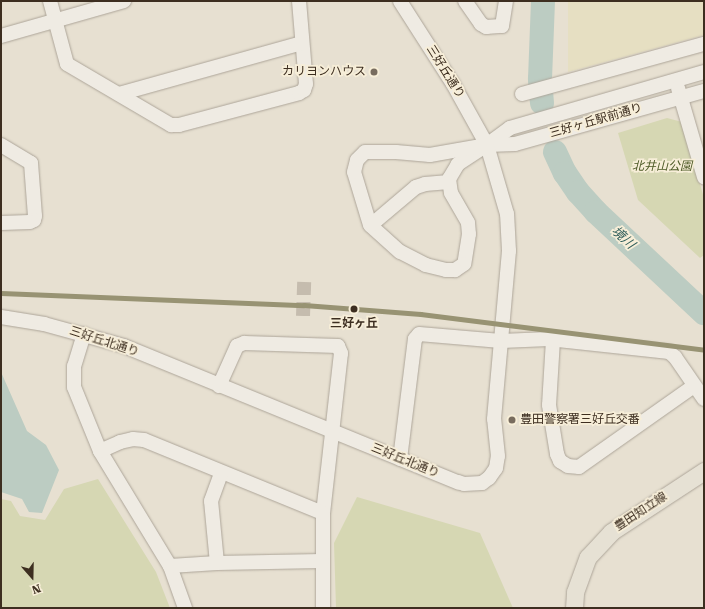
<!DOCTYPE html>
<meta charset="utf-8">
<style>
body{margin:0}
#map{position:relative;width:705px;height:609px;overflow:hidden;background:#e7e0d1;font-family:"Roboto Serif","Noto Sans JP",serif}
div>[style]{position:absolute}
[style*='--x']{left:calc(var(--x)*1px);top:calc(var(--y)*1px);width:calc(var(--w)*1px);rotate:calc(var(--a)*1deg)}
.farmland>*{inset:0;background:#e6dfc2}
.green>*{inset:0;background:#d6d7b3}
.water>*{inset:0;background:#bcccc2}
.river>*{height:24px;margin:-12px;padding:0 12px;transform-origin:12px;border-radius:12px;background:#bcccc2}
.minor-tunnel>*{height:14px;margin-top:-7px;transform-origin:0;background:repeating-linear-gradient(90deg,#c5bcae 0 14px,transparent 0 21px)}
.roads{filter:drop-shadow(0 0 1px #ada599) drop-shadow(0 0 1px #ada599)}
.minor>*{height:14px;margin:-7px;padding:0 7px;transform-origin:7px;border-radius:7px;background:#efebe3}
.major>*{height:17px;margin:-8.5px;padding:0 8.5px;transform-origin:8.5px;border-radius:8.5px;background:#e6e1d4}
.rail-1>*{height:5px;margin:-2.5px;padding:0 2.5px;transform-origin:2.5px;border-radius:2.5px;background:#989373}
.dots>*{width:11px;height:11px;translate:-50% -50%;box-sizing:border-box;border:2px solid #f7eed8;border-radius:50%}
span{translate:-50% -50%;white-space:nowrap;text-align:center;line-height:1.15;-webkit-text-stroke:3.5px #f7eed8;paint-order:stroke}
.poi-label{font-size:12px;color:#3d2e20}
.right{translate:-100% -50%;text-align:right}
.left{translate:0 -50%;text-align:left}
.street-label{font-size:12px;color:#3d2e20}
.park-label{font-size:12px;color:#4d5a26;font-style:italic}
.stop-label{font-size:12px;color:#3d2e20;font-weight:700}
.water-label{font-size:13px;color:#2f5d5a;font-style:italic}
.frame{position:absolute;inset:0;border:2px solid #3d2e20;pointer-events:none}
.north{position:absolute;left:12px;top:557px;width:40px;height:40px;-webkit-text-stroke:3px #f7eed8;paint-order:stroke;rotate:160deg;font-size:11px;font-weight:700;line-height:16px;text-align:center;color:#3d2e20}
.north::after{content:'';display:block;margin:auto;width:14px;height:18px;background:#3d2e20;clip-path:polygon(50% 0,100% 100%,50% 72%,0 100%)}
</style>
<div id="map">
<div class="farmland">
<div style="clip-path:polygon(568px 1px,704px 1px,704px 35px,568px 72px)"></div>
</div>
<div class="green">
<div style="clip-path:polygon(667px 118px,682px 122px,704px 198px,704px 255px,700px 258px,638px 200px,618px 133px)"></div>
<div style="clip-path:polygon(98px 479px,156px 572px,170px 608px,1px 608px,1px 499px,11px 501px,20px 516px,45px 520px,64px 489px)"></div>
<div style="clip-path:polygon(357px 497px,480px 533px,513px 608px,336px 608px,334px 543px)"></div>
</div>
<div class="water">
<div style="clip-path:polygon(1px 372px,27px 431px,46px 445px,59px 470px,42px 513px,29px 512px,22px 499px,1px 492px)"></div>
</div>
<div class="river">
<div style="--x:542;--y:103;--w:24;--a:-95"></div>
<div style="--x:540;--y:79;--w:78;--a:-87.8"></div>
<div style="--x:555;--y:152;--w:23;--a:65"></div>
<div style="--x:565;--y:173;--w:23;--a:56"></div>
<div style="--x:578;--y:192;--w:27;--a:48"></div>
<div style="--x:596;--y:212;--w:148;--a:43.1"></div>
</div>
<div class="minor-tunnel">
<div style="--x:303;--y:316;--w:34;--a:-88"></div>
</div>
<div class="roads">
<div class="minor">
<div style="--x:50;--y:1;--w:65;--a:74.9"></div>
<div style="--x:67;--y:64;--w:121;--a:30.4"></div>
<div style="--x:171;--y:125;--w:8;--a:0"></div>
<div style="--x:179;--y:125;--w:124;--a:-14.9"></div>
<div style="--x:299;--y:93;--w:6;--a:-31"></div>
<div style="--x:304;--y:90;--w:6;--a:-72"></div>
<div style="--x:306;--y:84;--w:83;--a:-94.8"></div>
<div style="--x:465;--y:1;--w:28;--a:55"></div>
<div style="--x:481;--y:24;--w:6;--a:31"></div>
<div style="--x:486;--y:27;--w:16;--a:-4"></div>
<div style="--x:502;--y:26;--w:25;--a:-81"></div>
<div style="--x:1;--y:36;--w:128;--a:-15.9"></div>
<div style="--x:704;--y:72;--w:202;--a:163.9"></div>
<div style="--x:510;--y:128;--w:29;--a:144"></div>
<div style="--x:487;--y:145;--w:35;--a:147"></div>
<div style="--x:458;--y:164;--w:17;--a:121"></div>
<div style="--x:449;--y:179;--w:14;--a:82"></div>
<div style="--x:451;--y:193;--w:34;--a:60"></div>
<div style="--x:468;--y:223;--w:11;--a:85"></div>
<div style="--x:469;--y:234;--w:30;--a:99"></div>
<div style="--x:464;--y:264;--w:11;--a:146"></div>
<div style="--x:455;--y:270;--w:9;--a:180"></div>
<div style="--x:446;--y:270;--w:21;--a:-166"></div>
<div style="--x:426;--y:265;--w:29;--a:-153"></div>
<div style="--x:400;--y:252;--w:40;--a:-138"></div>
<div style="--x:370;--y:225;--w:55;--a:-106.8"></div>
<div style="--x:354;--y:172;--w:12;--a:-76"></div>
<div style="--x:357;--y:160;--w:11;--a:-45"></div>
<div style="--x:365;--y:152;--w:31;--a:0"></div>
<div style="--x:396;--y:152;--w:34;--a:5"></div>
<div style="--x:430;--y:155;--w:58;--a:-10"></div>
<div style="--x:487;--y:145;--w:28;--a:-2"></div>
<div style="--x:515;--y:144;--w:196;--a:-15.7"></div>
<div style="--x:678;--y:88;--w:93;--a:73.7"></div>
<div style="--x:119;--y:94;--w:190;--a:-15.6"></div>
<div style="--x:522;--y:94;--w:189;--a:-15.4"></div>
<div style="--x:1;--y:145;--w:35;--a:31"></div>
<div style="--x:31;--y:163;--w:53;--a:85.7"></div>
<div style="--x:35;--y:216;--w:4;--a:104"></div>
<div style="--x:34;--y:220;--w:4;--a:153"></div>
<div style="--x:30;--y:222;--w:29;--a:178"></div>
<div style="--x:371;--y:225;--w:59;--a:-40.2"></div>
<div style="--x:416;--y:187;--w:9;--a:-18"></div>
<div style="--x:425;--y:184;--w:24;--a:-5"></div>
<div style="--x:1;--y:317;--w:44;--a:9.2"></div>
<div style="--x:44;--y:324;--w:83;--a:15.4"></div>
<div style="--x:124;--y:346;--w:361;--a:22.2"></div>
<div style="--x:458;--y:482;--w:6;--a:18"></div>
<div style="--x:464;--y:484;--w:18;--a:-3"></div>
<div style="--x:482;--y:483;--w:9;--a:-36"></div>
<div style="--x:489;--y:478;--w:12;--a:-55"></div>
<div style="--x:496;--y:468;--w:12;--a:-81"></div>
<div style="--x:498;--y:456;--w:37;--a:-96"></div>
<div style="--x:494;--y:419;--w:169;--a:-84.9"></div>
<div style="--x:509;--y:251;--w:37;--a:-93"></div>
<div style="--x:507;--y:214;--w:72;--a:-106.2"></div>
<div style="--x:487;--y:145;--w:70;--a:-119.1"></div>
<div style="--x:453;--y:84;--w:98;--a:-122.6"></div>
<div style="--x:84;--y:334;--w:34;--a:107"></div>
<div style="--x:74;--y:366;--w:21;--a:90"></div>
<div style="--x:74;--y:387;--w:69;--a:67.9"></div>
<div style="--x:100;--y:451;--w:135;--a:58.7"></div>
<div style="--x:170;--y:566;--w:45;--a:70.3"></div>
<div style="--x:553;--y:340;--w:65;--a:93.5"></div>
<div style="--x:549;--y:405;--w:50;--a:80.7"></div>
<div style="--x:557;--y:454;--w:8;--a:67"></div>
<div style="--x:560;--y:461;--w:9;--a:32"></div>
<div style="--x:568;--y:466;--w:11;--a:5"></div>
<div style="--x:579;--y:467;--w:141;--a:-35.2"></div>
<div style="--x:219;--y:386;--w:44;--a:-65.8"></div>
<div style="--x:237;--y:346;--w:8;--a:-23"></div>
<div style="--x:244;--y:343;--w:94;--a:1.8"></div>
<div style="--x:338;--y:346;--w:8;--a:67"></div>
<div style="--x:341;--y:353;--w:161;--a:96.4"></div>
<div style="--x:323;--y:513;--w:95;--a:90"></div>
<div style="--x:100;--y:451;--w:22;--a:-24"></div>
<div style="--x:120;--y:442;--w:13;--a:-13"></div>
<div style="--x:133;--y:439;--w:11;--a:5"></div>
<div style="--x:144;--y:440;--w:193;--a:22.2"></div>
<div style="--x:400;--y:459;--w:121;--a:-82.9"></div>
<div style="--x:415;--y:339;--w:6;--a:-51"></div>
<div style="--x:419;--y:334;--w:82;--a:4.9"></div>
<div style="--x:501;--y:341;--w:48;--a:-2.4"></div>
<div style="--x:549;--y:339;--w:121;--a:6.2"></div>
<div style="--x:669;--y:352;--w:8;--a:40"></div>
<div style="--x:675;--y:357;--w:51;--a:55.4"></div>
<div style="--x:217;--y:563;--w:62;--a:-95.5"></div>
<div style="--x:211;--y:501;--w:30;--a:-70"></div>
<div style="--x:170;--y:566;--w:47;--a:-3.7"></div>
<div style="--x:217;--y:563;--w:105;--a:-1.1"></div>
</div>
<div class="major">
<div style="--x:574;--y:608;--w:16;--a:-86"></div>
<div style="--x:575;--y:592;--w:37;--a:-70"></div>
<div style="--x:588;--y:557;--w:34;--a:-47"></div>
<div style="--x:611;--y:532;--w:111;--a:-33.3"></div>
</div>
</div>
<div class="rail-1">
<div style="--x:1;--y:293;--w:303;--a:2.3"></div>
<div style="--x:304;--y:305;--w:117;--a:4.4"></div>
<div style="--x:421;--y:314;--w:285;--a:7.2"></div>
</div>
<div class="dots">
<div style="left:374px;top:72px;background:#786c5e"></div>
<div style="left:354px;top:309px;background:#3d2e20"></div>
<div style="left:512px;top:420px;background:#786c5e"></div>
</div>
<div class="poi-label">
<span class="right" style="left:366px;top:72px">カリヨンハウス</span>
<span class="left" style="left:520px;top:420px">豊田警察署三好丘交番</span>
</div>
<div class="street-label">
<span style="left:445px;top:72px;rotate:58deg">三好丘通り</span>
<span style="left:596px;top:121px;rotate:-16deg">三好ヶ丘駅前通り</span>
<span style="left:104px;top:342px;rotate:18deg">三好丘北通り</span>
<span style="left:405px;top:461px;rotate:22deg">三好丘北通り</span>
<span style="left:641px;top:512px;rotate:-33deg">豊田知立線</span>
</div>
<div class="park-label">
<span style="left:662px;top:167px">北井山公園</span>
</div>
<div class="stop-label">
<span style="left:354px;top:324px">三好ヶ丘</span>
</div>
<div class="water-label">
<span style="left:623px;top:238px;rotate:43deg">境川</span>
</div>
<div class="frame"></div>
<div class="north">N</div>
</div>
